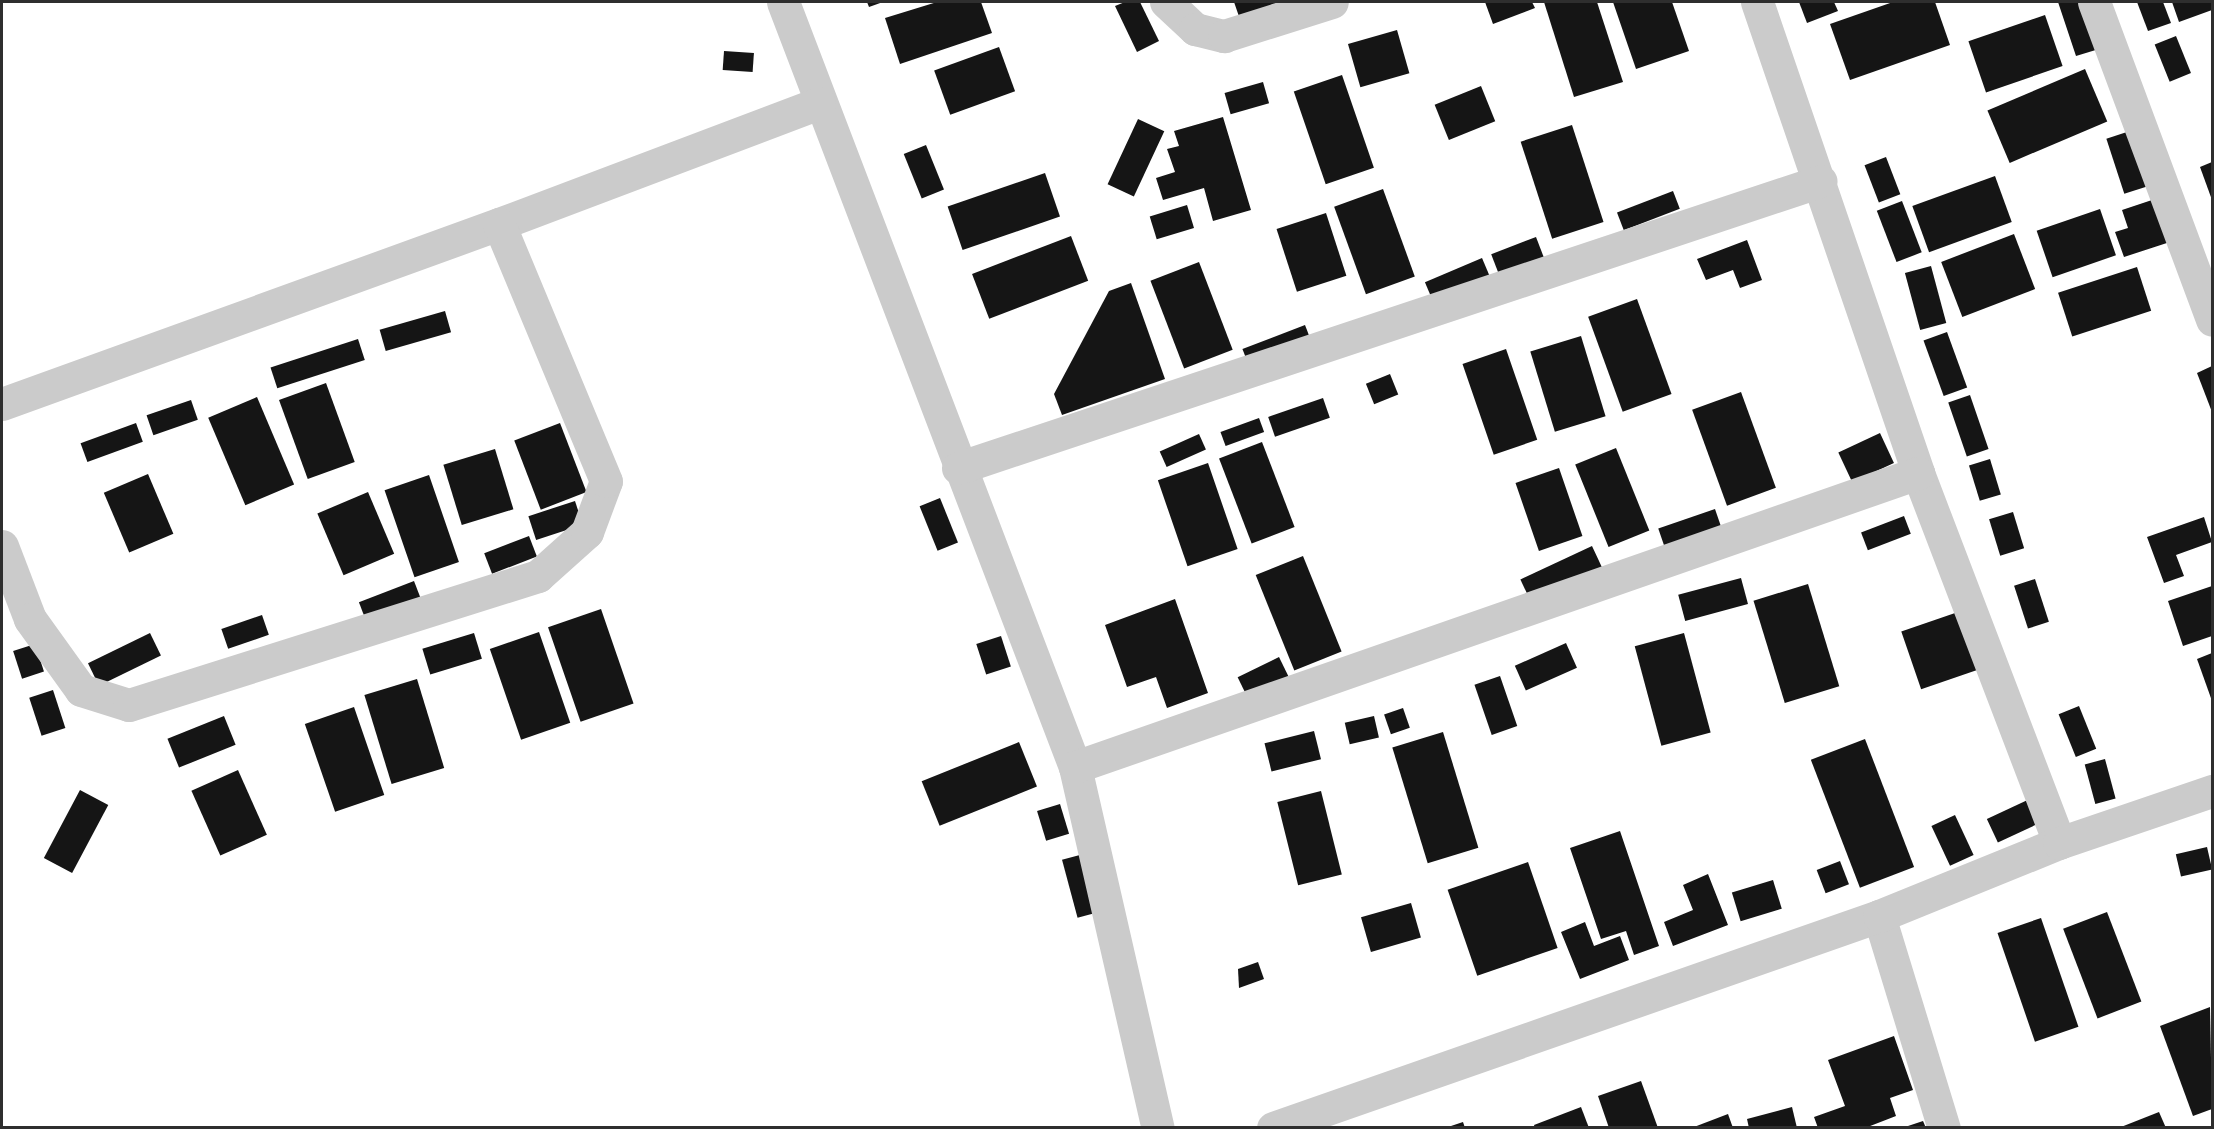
<!DOCTYPE html>
<style>
body{margin:0}
#map{position:relative;width:2214px;height:1129px;overflow:hidden;background:#fff;font-family:"Source Sans 3",sans-serif}
div>[style]{position:absolute}
[style*='--x']{left:calc(var(--x)*1px);top:calc(var(--y)*1px);width:calc(var(--w)*1px);rotate:calc(var(--a)*1deg)}
.building>*{inset:0;background:#151515;transform-origin:0 0}
.minor>*{height:33px;margin:-16.5px;padding:0 16.5px;transform-origin:16.5px;border-radius:16.5px;background:#cbcbcb}
span{translate:-50% -50%;white-space:nowrap;text-align:center;line-height:1.15;-webkit-text-stroke:6px #fff;paint-order:stroke}
.frame{position:absolute;inset:0;border:3px solid #2e2e2e;pointer-events:none}
</style>
<div id="map">
<div class="building">
<div style="clip-path:polygon(867px 2px,883px 2px,869px 7px)"></div>
<div style="clip-path:polygon(937px 2px,981px 2px,992px 33px,900px 64px,885px 18px)"></div>
<div style="clip-path:polygon(1125px 2px,1140px 2px,1159px 41px,1137px 52px,1115px 6px)"></div>
<div style="clip-path:polygon(1234px 2px,1276px 2px,1281px 14px,1243px 28px)"></div>
<div style="clip-path:polygon(1485px 2px,1532px 2px,1535px 8px,1493px 24px)"></div>
<div style="clip-path:polygon(1544px 2px,1597px 2px,1623px 82px,1574px 97px)"></div>
<div style="clip-path:polygon(1613px 2px,1672px 2px,1689px 51px,1636px 69px)"></div>
<div style="clip-path:polygon(1799px 2px,1834px 2px,1838px 11px,1807px 23px)"></div>
<div style="clip-path:polygon(1893px 2px,1935px 2px,1950px 45px,1850px 80px,1830px 24px)"></div>
<div style="clip-path:polygon(2058px 2px,2083px 2px,2099px 49px,2076px 56px)"></div>
<div style="clip-path:polygon(2137px 2px,2163px 2px,2171px 23px,2148px 31px)"></div>
<div style="clip-path:polygon(2172px 2px,2212px 2px,2212px 10px,2179px 22px)"></div>
<div style="left:2045px;top:15px;width:54px;height:81px;rotate:71deg"></div>
<div style="left:1397px;top:30px;width:45px;height:51px;rotate:74deg"></div>
<div style="left:2176px;top:36px;width:40px;height:23px;rotate:68deg"></div>
<div style="left:999px;top:47px;width:47px;height:69px;rotate:70deg"></div>
<div style="left:724px;top:51px;width:30px;height:19px;rotate:4deg"></div>
<div style="left:2085px;top:69px;width:57px;height:106px;rotate:67deg"></div>
<div style="left:1342px;top:75px;width:98px;height:51px;rotate:71deg"></div>
<div style="left:1263px;top:82px;width:22px;height:40px;rotate:74deg"></div>
<div style="left:1481px;top:86px;width:38px;height:50px;rotate:68deg"></div>
<div style="clip-path:polygon(1223px 117px,1251px 210px,1213px 221px,1204px 188px,1163px 200px,1156px 178px,1175px 172px,1167px 149px,1179px 146px,1174px 131px)"></div>
<div style="left:1138px;top:119px;width:29px;height:72px;rotate:25deg"></div>
<div style="left:1572px;top:125px;width:102px;height:54px;rotate:72deg"></div>
<div style="left:2133px;top:130px;width:58px;height:28px;rotate:72deg"></div>
<div style="left:926px;top:145px;width:48px;height:24px;rotate:68deg"></div>
<div style="left:1886px;top:157px;width:40px;height:23px;rotate:69deg"></div>
<div style="clip-path:polygon(2212px 162px,2212px 200px,2200px 167px)"></div>
<div style="left:1045px;top:173px;width:46px;height:103px;rotate:71deg"></div>
<div style="left:1995px;top:176px;width:49px;height:88px;rotate:70deg"></div>
<div style="left:1383px;top:189px;width:93px;height:52px;rotate:70deg"></div>
<div style="left:1673px;top:191px;width:19px;height:60px;rotate:69deg"></div>
<div style="clip-path:polygon(2158px 198px,2173px 241px,2124px 257px,2115px 232px,2128px 228px,2122px 210px)"></div>
<div style="left:1902px;top:201px;width:55px;height:27px;rotate:69deg"></div>
<div style="left:1187px;top:205px;width:24px;height:39px;rotate:73deg"></div>
<div style="left:2100px;top:209px;width:49px;height:67px;rotate:71deg"></div>
<div style="left:1326px;top:213px;width:66px;height:52px;rotate:72deg"></div>
<div style="left:2014px;top:234px;width:59px;height:78px;rotate:69deg"></div>
<div style="left:1071px;top:236px;width:48px;height:106px;rotate:69deg"></div>
<div style="left:1536px;top:237px;width:22px;height:48px;rotate:69deg"></div>
<div style="clip-path:polygon(1747px 240px,1762px 280px,1740px 288px,1733px 270px,1706px 280px,1697px 259px)"></div>
<div style="left:1482px;top:258px;width:23px;height:62px;rotate:67deg"></div>
<div style="left:1199px;top:262px;width:94px;height:52px;rotate:69deg"></div>
<div style="left:1931px;top:266px;width:59px;height:27px;rotate:75deg"></div>
<div style="left:2137px;top:267px;width:46px;height:83px;rotate:72deg"></div>
<div style="clip-path:polygon(1131px 283px,1165px 379px,1062px 415px,1054px 394px,1109px 291px)"></div>
<div style="left:1637px;top:299px;width:101px;height:52px;rotate:70deg"></div>
<div style="left:445px;top:311px;width:22px;height:68px;rotate:74deg"></div>
<div style="left:1305px;top:325px;width:19px;height:67px;rotate:69deg"></div>
<div style="left:1947px;top:332px;width:59px;height:25px;rotate:70deg"></div>
<div style="left:1581px;top:336px;width:84px;height:53px;rotate:73deg"></div>
<div style="left:358px;top:339px;width:22px;height:92px;rotate:72deg"></div>
<div style="left:1506px;top:349px;width:96px;height:46px;rotate:71deg"></div>
<div style="clip-path:polygon(2212px 366px,2212px 412px,2197px 373px)"></div>
<div style="left:1390px;top:374px;width:22px;height:26px;rotate:68deg"></div>
<div style="left:326px;top:383px;width:84px;height:50px;rotate:70deg"></div>
<div style="left:1741px;top:392px;width:102px;height:52px;rotate:70deg"></div>
<div style="left:1970px;top:395px;width:57px;height:23px;rotate:71deg"></div>
<div style="left:257px;top:397px;width:95px;height:53px;rotate:67deg"></div>
<div style="left:1323px;top:398px;width:21px;height:58px;rotate:71deg"></div>
<div style="left:191px;top:400px;width:21px;height:47px;rotate:71deg"></div>
<div style="left:1259px;top:418px;width:15px;height:41px;rotate:70deg"></div>
<div style="left:136px;top:423px;width:20px;height:59px;rotate:70deg"></div>
<div style="left:560px;top:423px;width:74px;height:49px;rotate:69deg"></div>
<div style="left:1880px;top:433px;width:33px;height:46px;rotate:65deg"></div>
<div style="left:1199px;top:434px;width:17px;height:43px;rotate:66deg"></div>
<div style="left:1262px;top:442px;width:91px;height:46px;rotate:69deg"></div>
<div style="left:1616px;top:448px;width:89px;height:44px;rotate:68deg"></div>
<div style="left:495px;top:449px;width:63px;height:54px;rotate:73deg"></div>
<div style="left:1990px;top:459px;width:37px;height:22px;rotate:73deg"></div>
<div style="left:1208px;top:463px;width:91px;height:53px;rotate:71deg"></div>
<div style="left:1559px;top:468px;width:72px;height:46px;rotate:71deg"></div>
<div style="left:148px;top:474px;width:65px;height:48px;rotate:67deg"></div>
<div style="left:429px;top:475px;width:92px;height:47px;rotate:71deg"></div>
<div style="left:368px;top:492px;width:67px;height:55px;rotate:67deg"></div>
<div style="left:940px;top:498px;width:48px;height:22px;rotate:68deg"></div>
<div style="left:575px;top:501px;width:25px;height:49px;rotate:72deg"></div>
<div style="left:1715px;top:509px;width:24px;height:60px;rotate:71deg"></div>
<div style="left:2013px;top:512px;width:38px;height:25px;rotate:73deg"></div>
<div style="left:1904px;top:516px;width:19px;height:46px;rotate:69deg"></div>
<div style="clip-path:polygon(2204px 517px,2212px 542px,2176px 555px,2184px 576px,2164px 583px,2147px 537px)"></div>
<div style="left:529px;top:536px;width:22px;height:48px;rotate:69deg"></div>
<div style="left:1592px;top:546px;width:29px;height:79px;rotate:65deg"></div>
<div style="left:1303px;top:556px;width:103px;height:51px;rotate:68deg"></div>
<div style="left:1741px;top:578px;width:27px;height:65px;rotate:75deg"></div>
<div style="left:2035px;top:579px;width:45px;height:22px;rotate:72deg"></div>
<div style="left:414px;top:581px;width:19px;height:59px;rotate:69deg"></div>
<div style="left:1808px;top:584px;width:107px;height:57px;rotate:73deg"></div>
<div style="clip-path:polygon(2212px 586px,2212px 636px,2183px 646px,2168px 601px)"></div>
<div style="clip-path:polygon(1175px 599px,1208px 693px,1167px 708px,1156px 677px,1127px 687px,1105px 625px)"></div>
<div style="left:601px;top:609px;width:100px;height:56px;rotate:71deg"></div>
<div style="left:1958px;top:612px;width:61px;height:60px;rotate:71deg"></div>
<div style="left:262px;top:615px;width:21px;height:43px;rotate:71deg"></div>
<div style="left:539px;top:632px;width:96px;height:52px;rotate:71deg"></div>
<div style="left:150px;top:633px;width:25px;height:69px;rotate:64deg"></div>
<div style="left:474px;top:633px;width:27px;height:54px;rotate:73deg"></div>
<div style="left:1684px;top:633px;width:103px;height:51px;rotate:75deg"></div>
<div style="left:1001px;top:636px;width:32px;height:26px;rotate:72deg"></div>
<div style="left:1566px;top:643px;width:27px;height:56px;rotate:66deg"></div>
<div style="left:35px;top:644px;width:29px;height:23px;rotate:72deg"></div>
<div style="clip-path:polygon(2212px 653px,2212px 701px,2197px 659px)"></div>
<div style="left:1279px;top:657px;width:32px;height:46px;rotate:64deg"></div>
<div style="left:1500px;top:676px;width:53px;height:27px;rotate:71deg"></div>
<div style="left:417px;top:679px;width:93px;height:55px;rotate:73deg"></div>
<div style="left:53px;top:690px;width:40px;height:25px;rotate:72deg"></div>
<div style="left:2079px;top:706px;width:46px;height:22px;rotate:68deg"></div>
<div style="left:354px;top:707px;width:93px;height:52px;rotate:71deg"></div>
<div style="left:1403px;top:708px;width:21px;height:20px;rotate:71deg"></div>
<div style="left:224px;top:716px;width:31px;height:61px;rotate:68deg"></div>
<div style="left:1374px;top:716px;width:22px;height:30px;rotate:77deg"></div>
<div style="left:1314px;top:731px;width:29px;height:51px;rotate:76deg"></div>
<div style="left:1443px;top:732px;width:121px;height:53px;rotate:73deg"></div>
<div style="left:1865px;top:739px;width:137px;height:58px;rotate:69deg"></div>
<div style="left:1019px;top:742px;width:48px;height:105px;rotate:68deg"></div>
<div style="left:2105px;top:759px;width:41px;height:21px;rotate:75deg"></div>
<div style="left:238px;top:770px;width:71px;height:51px;rotate:66deg"></div>
<div style="left:80px;top:790px;width:32px;height:77px;rotate:28deg"></div>
<div style="left:1321px;top:791px;width:86px;height:45px;rotate:76deg"></div>
<div style="left:2034px;top:797px;width:26px;height:52px;rotate:65deg"></div>
<div style="left:1060px;top:804px;width:31px;height:24px;rotate:73deg"></div>
<div style="left:1955px;top:815px;width:44px;height:26px;rotate:65deg"></div>
<div style="clip-path:polygon(1620px 831px,1659px 946px,1634px 955px,1626px 931px,1601px 939px,1570px 848px)"></div>
<div style="left:2207px;top:847px;width:23px;height:32px;rotate:77deg"></div>
<div style="left:1091px;top:852px;width:60px;height:30px;rotate:75deg"></div>
<div style="left:1840px;top:861px;width:25px;height:25px;rotate:69deg"></div>
<div style="left:1528px;top:862px;width:91px;height:85px;rotate:71deg"></div>
<div style="clip-path:polygon(1708px 874px,1728px 925px,1673px 946px,1664px 922px,1693px 910px,1683px 885px)"></div>
<div style="left:1773px;top:880px;width:30px;height:43px;rotate:73deg"></div>
<div style="left:1411px;top:903px;width:36px;height:52px;rotate:74deg"></div>
<div style="left:2107px;top:912px;width:96px;height:47px;rotate:69deg"></div>
<div style="left:2041px;top:918px;width:115px;height:46px;rotate:71deg"></div>
<div style="clip-path:polygon(1585px 922px,1594px 946px,1620px 936px,1629px 960px,1580px 979px,1561px 932px)"></div>
<div style="clip-path:polygon(1258px 962px,1264px 979px,1239px 988px,1238px 969px)"></div>
<div style="clip-path:polygon(2210px 1007px,2212px 1109px,2193px 1116px,2160px 1026px)"></div>
<div style="clip-path:polygon(1894px 1036px,1913px 1090px,1890px 1098px,1896px 1116px,1865px 1128px,1818px 1128px,1814px 1117px,1845px 1106px,1828px 1060px)"></div>
<div style="clip-path:polygon(1641px 1081px,1658px 1128px,1609px 1128px,1598px 1096px)"></div>
<div style="clip-path:polygon(1581px 1107px,1589px 1128px,1535px 1128px,1534px 1125px)"></div>
<div style="clip-path:polygon(1792px 1107px,1797px 1128px,1749px 1128px,1747px 1119px)"></div>
<div style="clip-path:polygon(2159px 1112px,2166px 1128px,2121px 1128px,2121px 1127px)"></div>
<div style="clip-path:polygon(1728px 1114px,1733px 1128px,1694px 1128px,1694px 1127px)"></div>
<div style="clip-path:polygon(1923px 1121px,1926px 1128px,1905px 1128px,1905px 1127px)"></div>
<div style="clip-path:polygon(1463px 1122px,1465px 1128px,1448px 1128px,1448px 1127px)"></div>
</div>
<div class="minor">
<div style="--x:783;--y:2;--w:819;--a:69.11"></div>
<div style="--x:1075;--y:767;--w:370;--a:77.1"></div>
<div style="--x:1166;--y:2;--w:40;--a:43"></div>
<div style="--x:1195;--y:29;--w:30;--a:14"></div>
<div style="--x:1224;--y:36;--w:113;--a:-17.5"></div>
<div style="--x:1757;--y:2;--w:498;--a:71.1"></div>
<div style="--x:1918;--y:473;--w:396;--a:69.1"></div>
<div style="--x:2094;--y:2;--w:339;--a:69.6"></div>
<div style="--x:2;--y:404;--w:529;--a:-19.91"></div>
<div style="--x:499;--y:224;--w:342;--a:-20.7"></div>
<div style="--x:958;--y:468;--w:909;--a:-18.4"></div>
<div style="--x:2;--y:546;--w:78;--a:69"></div>
<div style="--x:30;--y:619;--w:87;--a:54.3"></div>
<div style="--x:81;--y:690;--w:50;--a:17.4"></div>
<div style="--x:129;--y:705;--w:429;--a:-17.5"></div>
<div style="--x:538;--y:576;--w:66;--a:-41.9"></div>
<div style="--x:587;--y:532;--w:54;--a:-69.6"></div>
<div style="--x:606;--y:481;--w:278;--a:-112.6"></div>
<div style="--x:1075;--y:767;--w:893;--a:-19.23"></div>
<div style="--x:1879;--y:916;--w:222;--a:73"></div>
<div style="--x:1273;--y:1128;--w:642;--a:-19.28"></div>
<div style="--x:1879;--y:916;--w:194;--a:-22.1"></div>
<div style="--x:2059;--y:843;--w:162;--a:-18.8"></div>
</div>
<div class="frame"></div>
</div>
